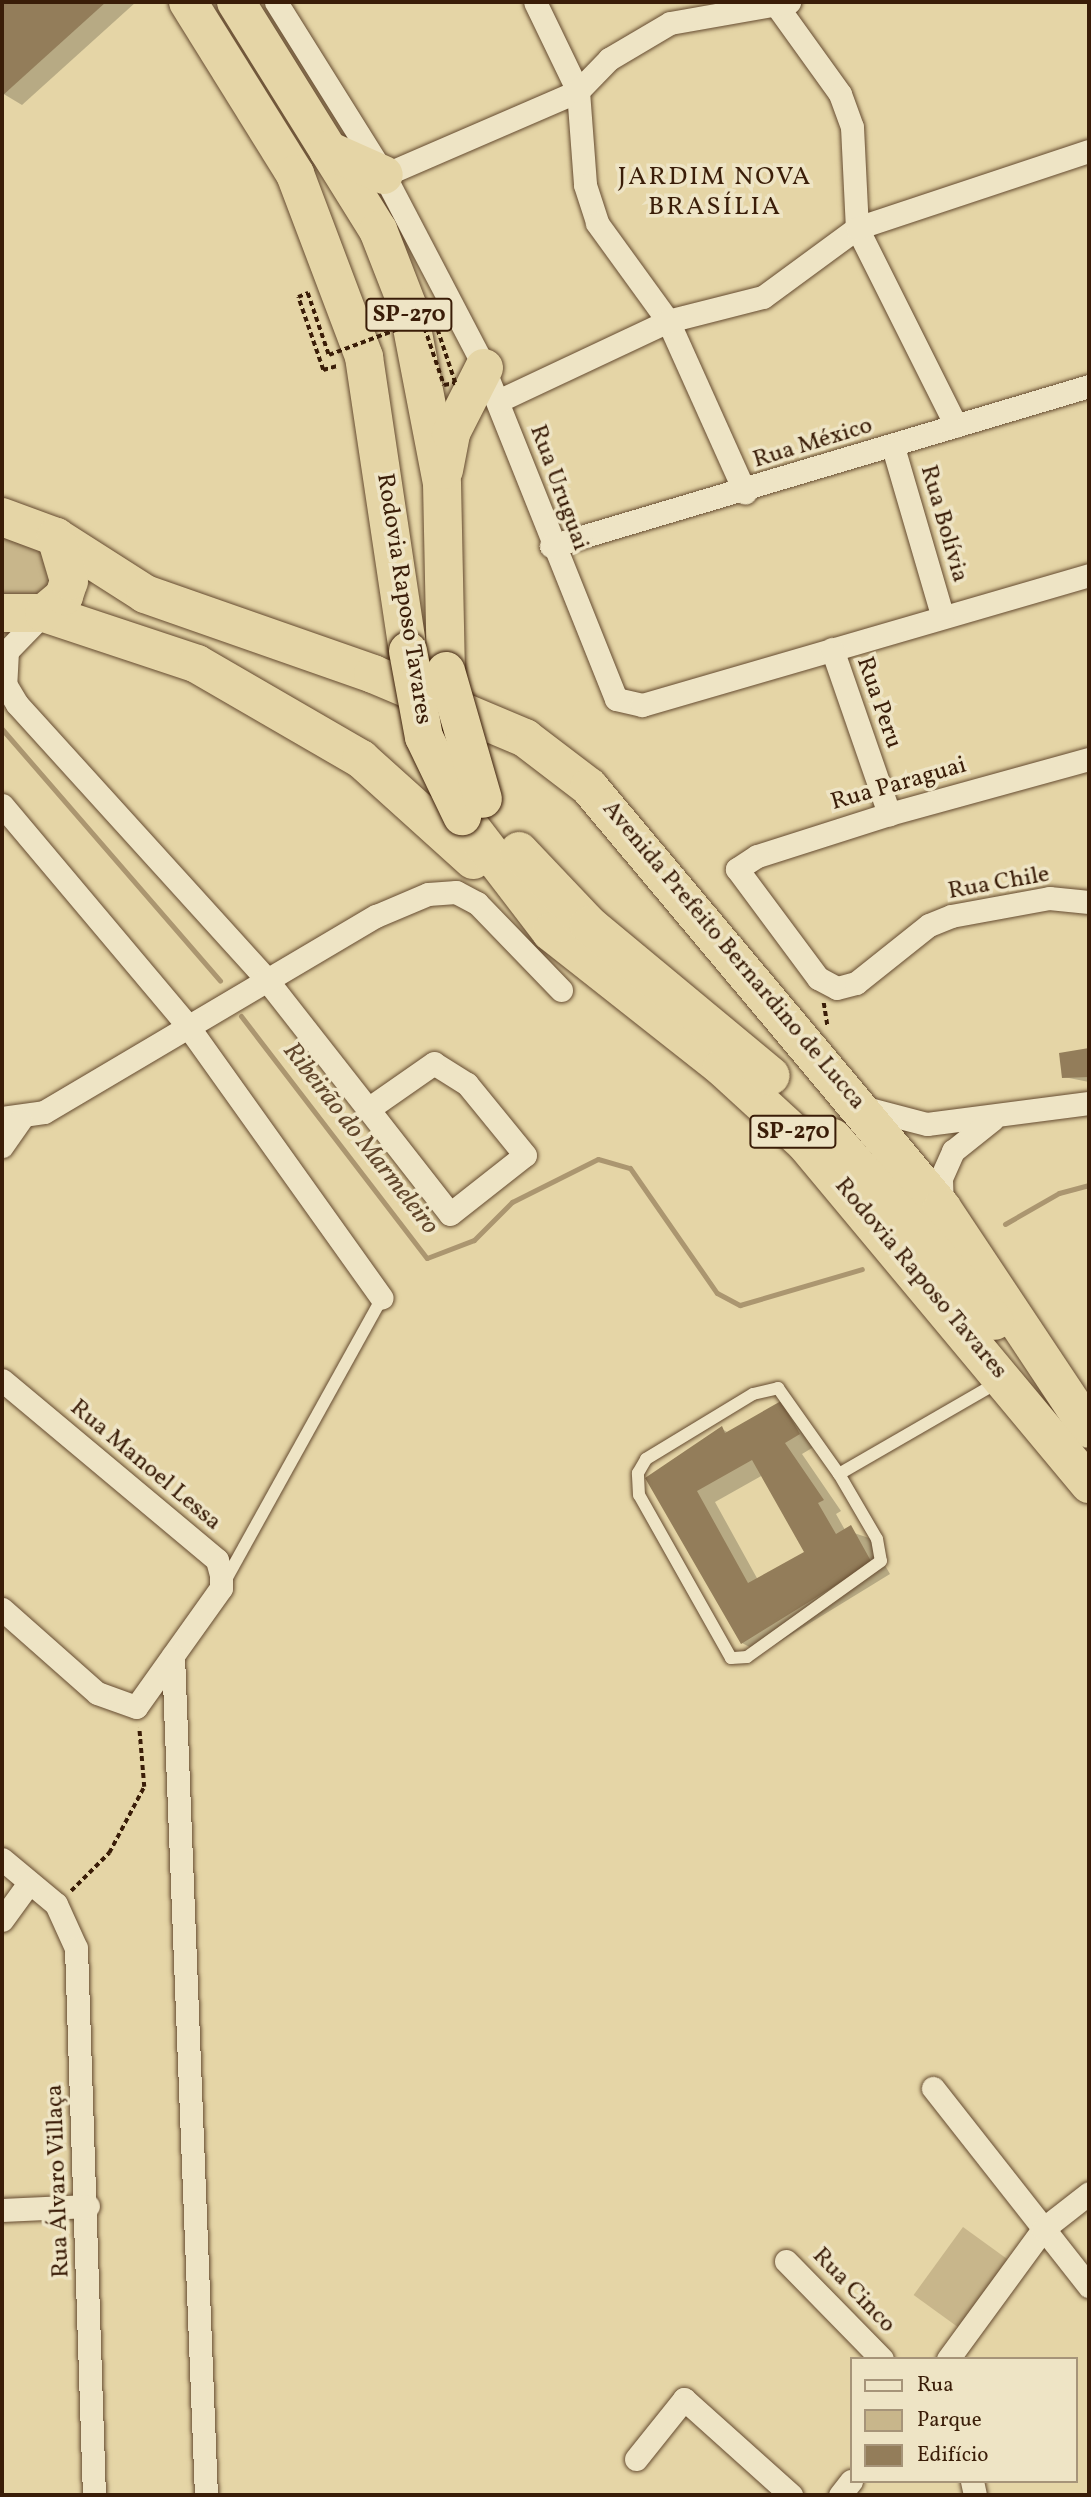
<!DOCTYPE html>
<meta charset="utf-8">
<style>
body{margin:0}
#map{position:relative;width:1091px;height:2497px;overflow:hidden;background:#e5d5a6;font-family:Vollkorn,serif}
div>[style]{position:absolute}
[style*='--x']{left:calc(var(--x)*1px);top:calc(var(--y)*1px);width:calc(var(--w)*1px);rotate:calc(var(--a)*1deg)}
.green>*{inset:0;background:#c8b68b;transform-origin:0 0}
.shadow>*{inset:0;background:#0003}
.stream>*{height:5px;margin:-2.5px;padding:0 2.5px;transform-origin:2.5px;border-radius:2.5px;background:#ab9670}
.building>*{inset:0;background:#937d5a}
.path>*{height:3.5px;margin-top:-1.75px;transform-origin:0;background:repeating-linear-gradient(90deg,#3a1d08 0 5px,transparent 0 8.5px)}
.roads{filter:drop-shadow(0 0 2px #654b30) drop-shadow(0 0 2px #654b30)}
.lane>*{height:12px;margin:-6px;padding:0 6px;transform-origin:6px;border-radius:6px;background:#eee4c5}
.street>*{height:23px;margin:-11.5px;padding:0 11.5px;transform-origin:11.5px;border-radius:11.5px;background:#eee4c5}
.highway>*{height:38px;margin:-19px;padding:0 19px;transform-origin:19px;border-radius:19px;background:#e5d5a6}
.path-bridge>*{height:3.5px;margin-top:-1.75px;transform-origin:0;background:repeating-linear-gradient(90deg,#3a1d08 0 5px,transparent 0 8.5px)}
.bridges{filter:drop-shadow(0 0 2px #3a1d08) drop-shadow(0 0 2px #3a1d08)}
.highway-bridge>*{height:38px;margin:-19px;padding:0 19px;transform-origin:19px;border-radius:19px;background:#e5d5a6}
span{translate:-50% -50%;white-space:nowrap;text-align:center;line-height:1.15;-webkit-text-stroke:7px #eee4c5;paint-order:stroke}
.shield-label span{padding:2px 5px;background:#eee4c5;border:2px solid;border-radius:5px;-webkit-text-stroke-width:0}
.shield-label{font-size:23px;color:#3a1d08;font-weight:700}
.street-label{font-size:24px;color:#3a1d08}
.neighbourhood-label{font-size:26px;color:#3a1d08;letter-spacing:2px}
.water-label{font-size:26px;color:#62472c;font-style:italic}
.frame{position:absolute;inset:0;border:4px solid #3a1d08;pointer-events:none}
.legend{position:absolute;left:850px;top:2357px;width:228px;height:126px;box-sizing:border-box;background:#eee4c5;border:2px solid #a69479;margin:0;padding:9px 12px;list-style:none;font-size:21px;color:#3a1d08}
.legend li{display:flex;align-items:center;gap:14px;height:35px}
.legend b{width:35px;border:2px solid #a69479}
</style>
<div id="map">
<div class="green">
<div style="clip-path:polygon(2px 525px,57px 551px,63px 590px,2px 602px)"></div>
<div style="left:963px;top:2227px;width:58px;height:84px;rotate:36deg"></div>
</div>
<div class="shadow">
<div style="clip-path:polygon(2px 2px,136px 2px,22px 105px,2px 93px)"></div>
<div style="clip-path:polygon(1089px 1050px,1089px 1082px,1064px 1077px,1061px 1054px)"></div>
<div style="clip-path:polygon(evenodd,781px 1403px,817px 1445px,802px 1454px,841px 1511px,836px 1514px,845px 1530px,869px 1538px,890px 1574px,761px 1653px,742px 1643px,648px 1478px,722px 1429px,729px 1433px,781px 1403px,763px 1475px,806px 1553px,758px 1580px,715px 1502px,763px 1475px)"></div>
</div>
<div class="stream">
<div style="--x:2;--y:729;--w:333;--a:49.1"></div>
<div style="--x:241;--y:1016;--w:305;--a:52.5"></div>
<div style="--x:427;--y:1258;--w:50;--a:-21"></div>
<div style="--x:474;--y:1240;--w:54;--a:-45"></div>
<div style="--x:512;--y:1202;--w:96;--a:-26.6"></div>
<div style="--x:598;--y:1159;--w:33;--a:16"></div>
<div style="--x:630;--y:1168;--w:152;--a:55.2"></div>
<div style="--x:717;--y:1293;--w:26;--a:28"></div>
<div style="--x:740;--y:1305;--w:127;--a:-16.4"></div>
<div style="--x:1005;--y:1224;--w:62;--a:-29.9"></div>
<div style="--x:1059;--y:1193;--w:31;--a:-15"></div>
</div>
<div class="building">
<div style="clip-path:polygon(2px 2px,106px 2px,2px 96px)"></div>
<div style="clip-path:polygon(1089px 1048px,1089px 1077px,1062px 1078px,1059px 1053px)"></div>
<div style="clip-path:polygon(evenodd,781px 1401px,800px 1434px,785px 1443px,824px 1500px,818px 1503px,836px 1534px,851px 1525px,872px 1563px,741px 1644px,645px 1478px,722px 1426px,725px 1433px,781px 1401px,752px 1460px,804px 1552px,748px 1583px,697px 1491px,752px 1460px)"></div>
</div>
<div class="path">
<div style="--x:323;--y:370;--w:15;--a:-16"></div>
<div style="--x:824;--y:1003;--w:24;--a:81"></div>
<div style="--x:71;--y:1891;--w:54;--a:-45"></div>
<div style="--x:109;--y:1853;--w:75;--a:-62.1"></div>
<div style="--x:144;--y:1787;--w:59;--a:-94.8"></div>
</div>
<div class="roads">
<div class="lane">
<div style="--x:778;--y:1388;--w:105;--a:54.7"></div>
<div style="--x:839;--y:1474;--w:75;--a:59.7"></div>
<div style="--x:877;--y:1539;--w:22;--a:80"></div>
<div style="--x:881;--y:1561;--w:165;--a:144.4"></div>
<div style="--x:747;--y:1657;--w:16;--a:176"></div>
<div style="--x:731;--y:1658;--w:187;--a:-119.4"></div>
<div style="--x:639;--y:1495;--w:22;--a:-93"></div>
<div style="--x:638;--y:1473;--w:16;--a:-60"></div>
<div style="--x:646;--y:1459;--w:125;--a:-31.3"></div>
<div style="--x:753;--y:1394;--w:26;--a:-13"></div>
<div style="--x:839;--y:1474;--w:186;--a:-30"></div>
<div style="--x:224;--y:1583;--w:326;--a:-61"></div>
</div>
<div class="street">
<div style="--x:276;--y:2;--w:204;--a:58"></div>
<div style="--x:384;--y:175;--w:208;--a:62.4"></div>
<div style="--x:480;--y:359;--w:366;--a:68.2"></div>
<div style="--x:616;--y:699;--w:27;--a:13"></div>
<div style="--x:642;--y:705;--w:466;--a:-16.2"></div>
<div style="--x:535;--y:2;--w:99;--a:64.2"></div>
<div style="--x:578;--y:91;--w:94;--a:85.7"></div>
<div style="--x:585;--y:185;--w:40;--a:72"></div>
<div style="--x:597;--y:223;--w:121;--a:54.1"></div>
<div style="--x:668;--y:321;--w:188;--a:65.8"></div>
<div style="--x:774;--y:2;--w:113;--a:54.3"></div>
<div style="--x:840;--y:94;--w:35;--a:70"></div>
<div style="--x:852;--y:127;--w:101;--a:87.2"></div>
<div style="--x:857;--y:228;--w:221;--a:63.4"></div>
<div style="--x:384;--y:175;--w:211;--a:-23.4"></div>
<div style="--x:578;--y:91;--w:45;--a:-45.9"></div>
<div style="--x:609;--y:59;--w:71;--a:-30.5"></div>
<div style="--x:670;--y:23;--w:121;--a:-10"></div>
<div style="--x:498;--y:401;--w:188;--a:-25.2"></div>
<div style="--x:668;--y:321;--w:98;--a:-14.2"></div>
<div style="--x:763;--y:297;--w:117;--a:-36.3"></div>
<div style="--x:857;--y:228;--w:244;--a:-18.4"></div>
<div style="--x:893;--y:447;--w:175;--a:73.7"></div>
<div style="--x:551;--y:546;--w:561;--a:-16.56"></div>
<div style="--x:44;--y:613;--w:53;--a:134.2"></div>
<div style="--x:7;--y:651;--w:33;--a:93"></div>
<div style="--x:5;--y:684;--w:23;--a:59"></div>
<div style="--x:17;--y:704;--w:371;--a:47.8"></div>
<div style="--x:266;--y:979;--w:165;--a:51.9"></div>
<div style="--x:368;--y:1109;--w:133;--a:52"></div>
<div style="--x:450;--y:1214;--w:95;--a:-38.2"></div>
<div style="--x:525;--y:1155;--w:92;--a:-129.2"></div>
<div style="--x:467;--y:1084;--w:39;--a:-148"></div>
<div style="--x:434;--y:1063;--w:80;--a:145.1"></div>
<div style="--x:832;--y:649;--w:175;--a:70.9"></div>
<div style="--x:1089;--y:759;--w:207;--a:164.6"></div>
<div style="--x:889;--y:814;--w:139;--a:162.3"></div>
<div style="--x:757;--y:856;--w:24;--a:147"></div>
<div style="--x:737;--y:869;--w:136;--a:53.4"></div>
<div style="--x:818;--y:978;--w:21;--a:28"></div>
<div style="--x:837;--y:988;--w:20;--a:-15"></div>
<div style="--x:856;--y:983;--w:93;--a:-38.5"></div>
<div style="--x:929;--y:925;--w:24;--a:-22"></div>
<div style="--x:951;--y:916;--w:100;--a:-10.4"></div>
<div style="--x:1049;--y:898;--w:40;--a:5.7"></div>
<div style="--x:2;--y:805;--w:287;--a:49.9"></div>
<div style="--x:187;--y:1025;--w:335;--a:54.5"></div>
<div style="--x:865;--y:1108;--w:64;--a:14.5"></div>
<div style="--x:927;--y:1124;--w:163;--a:-7.4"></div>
<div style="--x:2;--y:1118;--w:42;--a:-8.1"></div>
<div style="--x:44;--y:1112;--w:386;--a:-30.6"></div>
<div style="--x:376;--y:916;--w:56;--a:-22.9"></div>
<div style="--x:428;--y:894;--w:28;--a:-4"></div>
<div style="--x:456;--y:892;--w:24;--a:28"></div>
<div style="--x:477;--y:903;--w:121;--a:46"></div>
<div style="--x:2;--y:1146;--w:32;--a:-55"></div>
<div style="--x:942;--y:1208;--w:30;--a:-92"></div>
<div style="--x:941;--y:1178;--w:30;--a:-66"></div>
<div style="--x:953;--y:1151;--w:50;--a:-38.5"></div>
<div style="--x:2;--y:1380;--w:280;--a:39.9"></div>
<div style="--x:217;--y:1560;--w:16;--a:75"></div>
<div style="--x:221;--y:1575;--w:13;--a:90"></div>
<div style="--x:221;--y:1588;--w:146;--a:125.5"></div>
<div style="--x:136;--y:1707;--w:41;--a:-160.3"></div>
<div style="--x:97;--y:1693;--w:127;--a:-138.5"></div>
<div style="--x:173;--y:1656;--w:840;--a:87.75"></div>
<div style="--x:2;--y:1859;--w:70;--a:39.8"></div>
<div style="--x:56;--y:1904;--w:48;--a:65.6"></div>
<div style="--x:76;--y:1948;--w:547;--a:88.12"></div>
<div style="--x:2;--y:1920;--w:46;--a:-53.9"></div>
<div style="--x:933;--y:2088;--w:252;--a:51.8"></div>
<div style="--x:2;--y:2210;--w:86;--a:-2.7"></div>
<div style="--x:786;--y:2261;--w:137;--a:45.6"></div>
<div style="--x:948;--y:2359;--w:161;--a:-53.8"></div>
<div style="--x:1043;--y:2229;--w:58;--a:-38"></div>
<div style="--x:636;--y:2459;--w:77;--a:-51.3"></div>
<div style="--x:684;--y:2399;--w:144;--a:41.9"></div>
<div style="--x:972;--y:2481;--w:14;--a:78"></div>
<div style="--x:840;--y:2495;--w:18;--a:-52"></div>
</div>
<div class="highway">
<div style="--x:188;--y:2;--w:203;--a:58.1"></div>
<div style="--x:295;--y:174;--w:196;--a:69.3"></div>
<div style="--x:364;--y:357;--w:297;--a:81.5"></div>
<div style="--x:236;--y:2;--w:269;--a:58.1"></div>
<div style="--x:378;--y:230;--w:83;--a:68.7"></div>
<div style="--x:408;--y:307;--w:179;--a:79.1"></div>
<div style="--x:442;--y:483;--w:188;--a:88.8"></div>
<div style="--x:328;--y:150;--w:61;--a:24.1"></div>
<div style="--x:444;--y:470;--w:38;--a:-79"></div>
<div style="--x:451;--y:433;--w:73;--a:-63.1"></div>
<div style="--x:2;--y:517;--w:58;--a:20.3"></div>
<div style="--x:56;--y:537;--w:106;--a:32.6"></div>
<div style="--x:145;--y:594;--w:242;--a:19.3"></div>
<div style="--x:373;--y:674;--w:165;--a:22.8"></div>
<div style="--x:525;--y:738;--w:81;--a:37.4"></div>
<div style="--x:589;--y:787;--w:549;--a:50.02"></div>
<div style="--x:942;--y:1208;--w:265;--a:56.4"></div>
<div style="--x:2;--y:613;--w:42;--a:0"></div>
<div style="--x:44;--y:613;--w:161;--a:18.4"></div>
<div style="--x:197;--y:664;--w:190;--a:30.1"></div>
<div style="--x:361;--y:759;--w:151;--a:42"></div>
<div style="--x:44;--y:613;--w:26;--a:-40"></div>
<div style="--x:64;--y:596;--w:16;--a:-72"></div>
<div style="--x:69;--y:581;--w:46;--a:-106.5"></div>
<div style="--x:462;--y:816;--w:146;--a:52.5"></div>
<div style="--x:551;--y:932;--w:218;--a:38.3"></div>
<div style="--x:722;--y:1067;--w:113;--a:42.5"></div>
<div style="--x:805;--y:1143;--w:444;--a:50.2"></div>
<div style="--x:519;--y:851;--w:102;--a:46.6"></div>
<div style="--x:589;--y:925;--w:236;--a:39.7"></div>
<div style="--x:833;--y:1138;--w:244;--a:48.5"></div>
</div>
</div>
<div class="path-bridge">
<div style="--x:323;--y:370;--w:77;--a:-108.9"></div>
<div style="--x:298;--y:297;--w:11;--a:-22"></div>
<div style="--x:308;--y:293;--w:65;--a:71.3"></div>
<div style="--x:329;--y:355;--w:99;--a:-20.6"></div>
<div style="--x:422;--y:320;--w:69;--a:71.3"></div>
<div style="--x:444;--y:385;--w:11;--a:-10"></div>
<div style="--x:455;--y:383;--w:63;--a:-108.4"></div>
</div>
<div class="bridges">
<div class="highway-bridge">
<div style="--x:408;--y:651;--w:87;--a:79.5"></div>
<div style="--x:424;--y:737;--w:88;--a:64.3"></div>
<div style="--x:446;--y:671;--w:133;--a:73.9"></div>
</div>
</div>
<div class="shield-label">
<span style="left:409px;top:315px">SP-270</span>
<span style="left:793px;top:1132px">SP-270</span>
</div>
<div class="street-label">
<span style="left:813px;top:444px;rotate:-17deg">Rua México</span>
<span style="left:558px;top:488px;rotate:70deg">Rua Uruguai</span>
<span style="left:943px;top:524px;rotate:74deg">Rua Bolívia</span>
<span style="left:403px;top:599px;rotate:81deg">Rodovia Raposo Tavares</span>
<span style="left:878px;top:703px;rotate:71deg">Rua Peru</span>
<span style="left:899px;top:785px;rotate:-16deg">Rua Paraguai</span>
<span style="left:999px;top:884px;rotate:-10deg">Rua Chile</span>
<span style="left:733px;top:956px;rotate:50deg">Avenida Prefeito Bernardino de Lucca</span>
<span style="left:920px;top:1279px;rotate:50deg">Rodovia Raposo Tavares</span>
<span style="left:145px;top:1466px;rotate:40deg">Rua Manoel Lessa</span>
<span style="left:59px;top:2181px;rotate:-92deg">Rua Álvaro Villaça</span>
<span style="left:853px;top:2291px;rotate:46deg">Rua Cinco</span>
</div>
<div class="neighbourhood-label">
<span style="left:715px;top:193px">JARDIM NOVA<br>BRASÍLIA</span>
</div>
<div class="water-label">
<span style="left:360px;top:1139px;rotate:52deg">Ribeirão do Marmeleiro</span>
</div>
<div class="frame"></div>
<ul class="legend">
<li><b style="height:9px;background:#eee4c5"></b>Rua</li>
<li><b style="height:19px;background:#c8b68b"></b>Parque</li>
<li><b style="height:19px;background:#937d5a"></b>Edifício</li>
</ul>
</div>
